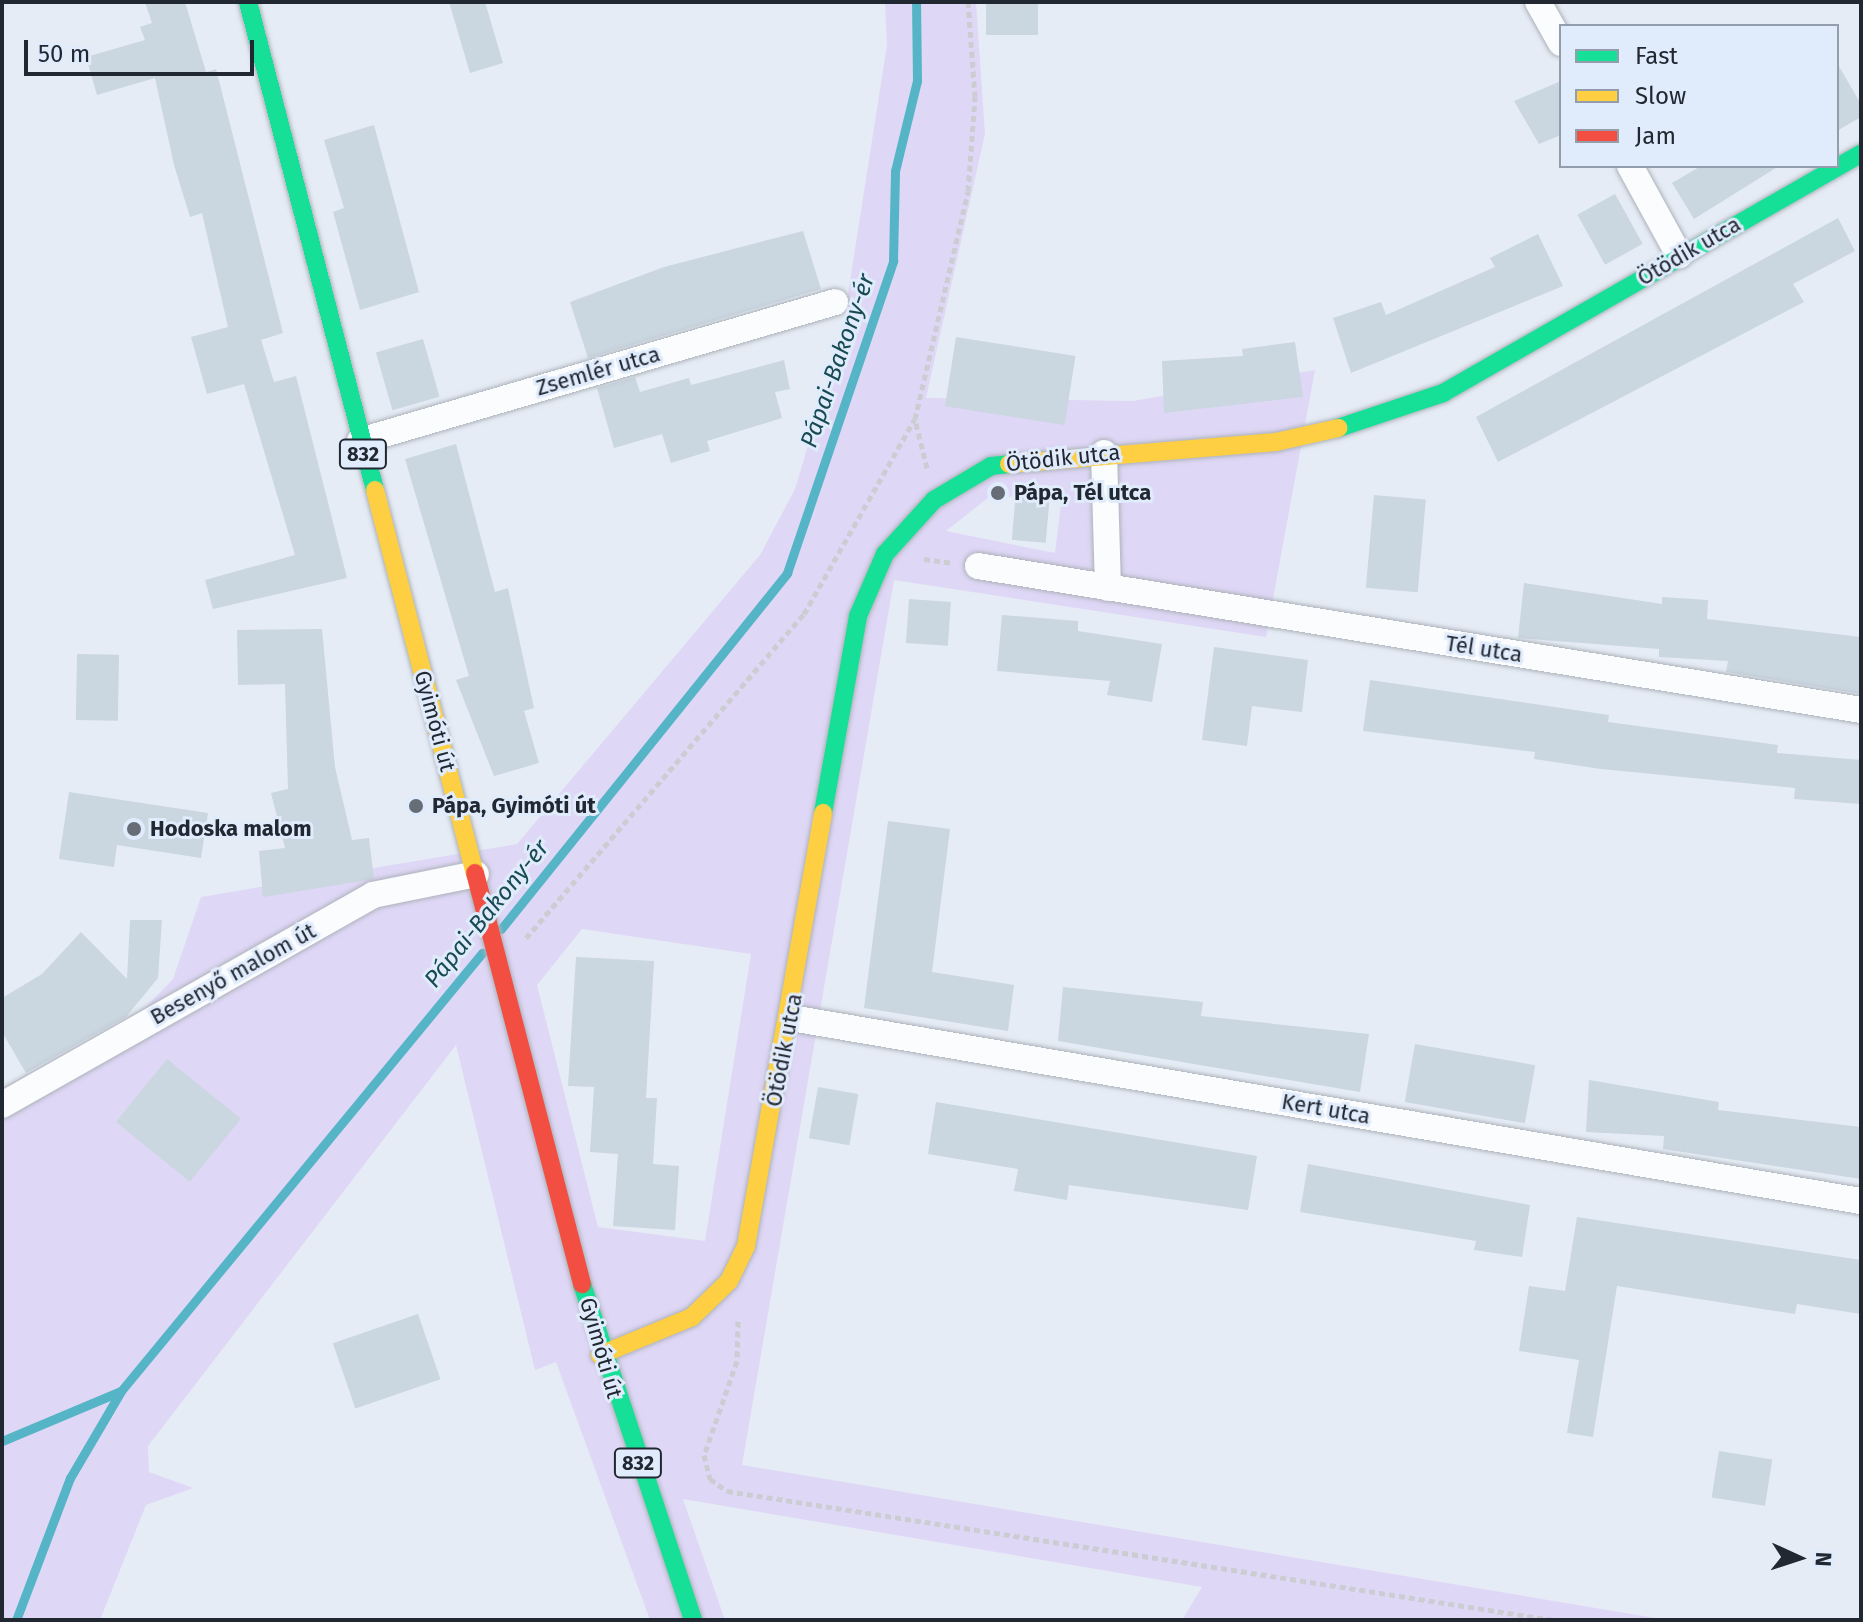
<!DOCTYPE html>
<meta charset="utf-8">
<style>
body{margin:0}
#map{position:relative;width:1863px;height:1622px;overflow:hidden;background:#e6ecf5;font-family:"Fira Sans",sans-serif}
div>[style]{position:absolute}
[style*='--x']{left:calc(var(--x)*1px);top:calc(var(--y)*1px);width:calc(var(--w)*1px);rotate:calc(var(--a)*1deg)}
.green>*{inset:0;background:#dfd7f6}
.stream>*{height:9px;margin:-4.5px;padding:0 4.5px;transform-origin:4.5px;border-radius:4.5px;background:#55b4c6}
.building>*{inset:0;background:#cad6e0;transform-origin:0 0}
.path>*{height:5px;margin-top:-2.5px;transform-origin:0;background:repeating-linear-gradient(90deg,#cbcdd2 0 6px,transparent 0 10px)}
.roads{filter:drop-shadow(0 0 2px #acb2ba) drop-shadow(0 0 2px #acb2ba)}
.street>*{height:26px;margin:-13px;padding:0 13px;transform-origin:13px;border-radius:13px;background:#fbfcfe}
.fast>*{height:18px;margin:-9px;padding:0 9px;transform-origin:9px;border-radius:9px;background:#16e098}
.slow>*{height:18px;margin:-9px;padding:0 9px;transform-origin:9px;border-radius:9px;background:#ffcf43}
.jam>*{height:18px;margin:-9px;padding:0 9px;transform-origin:9px;border-radius:9px;background:#f24e42}
.dots>*{width:22px;height:22px;translate:-50% -50%;box-sizing:border-box;border:4px solid #e0ebfb;border-radius:50%}
span{translate:-50% -50%;white-space:nowrap;text-align:center;line-height:1.15;-webkit-text-stroke:6px #e0ebfb;paint-order:stroke}
.shield-label span{padding:2px 6px;background:#e0ebfb;border:2px solid;border-radius:6px;-webkit-text-stroke-width:0}
.shield-label{font-size:20px;color:#212832;font-weight:700}
.street-label{font-size:22px;color:#212832}
.poi-label{font-size:22px;color:#212832;font-weight:700}
.left{translate:0 -50%;text-align:left}
.water-label{font-size:24px;color:#174a53;font-style:italic}
.frame{position:absolute;inset:0;border:4px solid #212832;pointer-events:none}
.legend{position:absolute;left:1559px;top:24px;width:280px;height:144px;box-sizing:border-box;background:#e0ebfb;border:2px solid #949dab;margin:0;padding:10px 14px;list-style:none;font-size:24px;color:#212832}
.legend li{display:flex;align-items:center;gap:16px;height:40px}
.legend b{width:40px;border:2px solid #949dab}
.north{position:absolute;left:1759px;top:1518px;width:80px;height:80px;-webkit-text-stroke:6px #e0ebfb;paint-order:stroke;rotate:93deg;font-size:22px;font-weight:700;line-height:32px;text-align:center;color:#212832}
.north::after{content:'';display:block;margin:auto;width:28px;height:36px;background:#212832;clip-path:polygon(50% 0,100% 100%,50% 72%,0 100%)}
.scale{position:absolute;left:24px;top:40px;width:230px;height:36px;box-sizing:border-box;border:4px solid #212832;border-top:0;padding-left:10px;font-size:24px;line-height:28px;white-space:nowrap;color:#212832;-webkit-text-stroke:6px #e0ebfb;paint-order:stroke}
</style>
<div id="map">
<div class="green">
<div style="clip-path:polygon(evenodd,885px 2px,976px 2px,985px 134px,926px 398px,1133px 401px,1315px 370px,1266px 637px,894px 580px,742px 1465px,1667px 1620px,1182px 1620px,1202px 1587px,683px 1499px,725px 1620px,650px 1620px,556px 1362px,535px 1370px,456px 1045px,148px 1446px,149px 1472px,193px 1488px,146px 1505px,100px 1620px,2px 1620px,2px 1089px,145px 1008px,173px 979px,201px 897px,517px 844px,760px 555px,795px 489px,842px 332px,887px 45px,885px 2px,1062px 496px,1055px 553px,946px 531px,989px 497px,1062px 496px,885px 2px,582px 929px,751px 954px,705px 1241px,598px 1227px,537px 985px,582px 929px)"></div>
</div>
<div class="stream">
<div style="--x:501;--y:929;--w:457;--a:-51.2"></div>
<div style="--x:787;--y:573;--w:330;--a:-71.2"></div>
<div style="--x:893;--y:261;--w:90;--a:-88.7"></div>
<div style="--x:895;--y:171;--w:93;--a:-76.3"></div>
<div style="--x:917;--y:81;--w:79;--a:-90.7"></div>
<div style="--x:2;--y:1441;--w:129;--a:-22.8"></div>
<div style="--x:16;--y:1620;--w:152;--a:-69.2"></div>
<div style="--x:70;--y:1478;--w:101;--a:-59.6"></div>
<div style="--x:121;--y:1391;--w:568;--a:-50.5"></div>
</div>
<div class="building">
<div style="clip-path:polygon(145px 2px,185px 2px,206px 72px,216px 69px,283px 333px,261px 340px,274px 382px,296px 376px,347px 578px,213px 609px,205px 580px,295px 555px,244px 384px,207px 394px,191px 337px,228px 327px,202px 213px,190px 217px,174px 165px,155px 78px,97px 95px,86px 57px,145px 40px,140px 27px,152px 23px)"></div>
<div style="clip-path:polygon(449px 2px,485px 2px,503px 63px,470px 73px)"></div>
<div style="left:986px;top:2px;width:52px;height:33px"></div>
<div style="clip-path:polygon(1837px 63px,1861px 104px,1861px 117px,1837px 131px)"></div>
<div style="clip-path:polygon(1561px 81px,1561px 135px,1539px 144px,1514px 101px)"></div>
<div style="clip-path:polygon(374px 125px,419px 292px,360px 310px,333px 212px,344px 208px,324px 140px)"></div>
<div style="clip-path:polygon(1701px 166px,1779px 166px,1694px 219px,1672px 183px)"></div>
<div style="left:1615px;top:194px;width:57px;height:43px;rotate:61deg"></div>
<div style="clip-path:polygon(1838px 218px,1855px 251px,1793px 284px,1804px 302px,1498px 462px,1476px 417px)"></div>
<div style="clip-path:polygon(803px 231px,821px 289px,588px 358px,570px 302px,664px 267px)"></div>
<div style="clip-path:polygon(1538px 234px,1563px 286px,1351px 373px,1333px 318px,1381px 302px,1386px 315px,1495px 267px,1490px 258px)"></div>
<div style="left:956px;top:337px;width:121px;height:70px;rotate:9deg"></div>
<div style="left:423px;top:339px;width:60px;height:49px;rotate:74deg"></div>
<div style="clip-path:polygon(1295px 342px,1303px 397px,1164px 413px,1162px 361px,1243px 356px,1242px 349px)"></div>
<div style="clip-path:polygon(784px 360px,790px 389px,775px 392px,782px 418px,707px 441px,710px 451px,671px 463px,662px 434px,614px 448px,597px 388px,635px 377px,640px 392px,689px 378px,691px 385px)"></div>
<div style="clip-path:polygon(456px 444px,495px 592px,508px 588px,534px 708px,524px 711px,539px 763px,494px 776px,456px 680px,469px 676px,405px 459px)"></div>
<div style="left:1016px;top:492px;width:34px;height:48px;rotate:5deg"></div>
<div style="left:1374px;top:495px;width:52px;height:93px;rotate:5deg"></div>
<div style="clip-path:polygon(1524px 583px,1662px 604px,1662px 597px,1708px 600px,1707px 619px,1861px 637px,1861px 694px,1726px 672px,1728px 661px,1659px 657px,1659px 649px,1518px 638px)"></div>
<div style="left:909px;top:599px;width:42px;height:44px;rotate:4deg"></div>
<div style="clip-path:polygon(1002px 615px,1078px 621px,1078px 631px,1162px 644px,1152px 702px,1107px 695px,1110px 681px,997px 671px)"></div>
<div style="clip-path:polygon(322px 629px,335px 767px,352px 840px,369px 838px,374px 879px,263px 897px,259px 851px,285px 848px,271px 793px,288px 789px,285px 684px,238px 685px,237px 630px)"></div>
<div style="clip-path:polygon(1214px 647px,1308px 660px,1302px 712px,1252px 706px,1247px 746px,1202px 740px)"></div>
<div style="left:77px;top:654px;width:42px;height:66px;rotate:1deg"></div>
<div style="clip-path:polygon(1370px 680px,1609px 715px,1608px 722px,1778px 745px,1777px 753px,1861px 760px,1861px 804px,1794px 799px,1795px 788px,1601px 769px,1534px 759px,1535px 752px,1363px 731px)"></div>
<div style="clip-path:polygon(69px 792px,208px 813px,201px 858px,117px 845px,114px 867px,59px 859px)"></div>
<div style="clip-path:polygon(888px 821px,950px 829px,932px 972px,1014px 985px,1008px 1031px,864px 1008px)"></div>
<div style="clip-path:polygon(130px 920px,162px 920px,158px 978px,126px 1017px,26px 1073px,2px 1032px,2px 998px,42px 974px,81px 932px,127px 979px)"></div>
<div style="clip-path:polygon(576px 957px,654px 961px,646px 1098px,657px 1098px,653px 1164px,679px 1166px,675px 1230px,613px 1226px,618px 1154px,590px 1152px,594px 1087px,568px 1086px)"></div>
<div style="clip-path:polygon(1063px 987px,1203px 1002px,1201px 1016px,1369px 1034px,1360px 1092px,1058px 1041px)"></div>
<div style="left:1415px;top:1044px;width:122px;height:59px;rotate:10deg"></div>
<div style="left:167px;top:1059px;width:95px;height:81px;rotate:39deg"></div>
<div style="clip-path:polygon(1589px 1080px,1719px 1102px,1718px 1110px,1861px 1127px,1861px 1179px,1663px 1149px,1664px 1136px,1586px 1132px)"></div>
<div style="left:818px;top:1087px;width:41px;height:52px;rotate:10deg"></div>
<div style="clip-path:polygon(936px 1102px,1257px 1156px,1248px 1210px,1069px 1185px,1067px 1200px,1014px 1191px,1018px 1169px,928px 1154px)"></div>
<div style="clip-path:polygon(1308px 1164px,1530px 1205px,1522px 1257px,1474px 1250px,1476px 1241px,1300px 1212px)"></div>
<div style="clip-path:polygon(1577px 1217px,1861px 1260px,1861px 1314px,1797px 1304px,1795px 1314px,1617px 1286px,1593px 1437px,1567px 1433px,1579px 1360px,1519px 1351px,1529px 1286px,1565px 1291px)"></div>
<div style="left:418px;top:1314px;width:69px;height:90px;rotate:71deg"></div>
<div style="left:1719px;top:1451px;width:54px;height:47px;rotate:9deg"></div>
</div>
<div class="path">
<div style="--x:927;--y:468;--w:50;--a:-103.8"></div>
<div style="--x:915;--y:419;--w:234;--a:-76.9"></div>
<div style="--x:968;--y:191;--w:94;--a:-85.7"></div>
<div style="--x:975;--y:97;--w:95;--a:-94.2"></div>
<div style="--x:924;--y:559;--w:29;--a:8"></div>
<div style="--x:526;--y:938;--w:427;--a:-49.4"></div>
<div style="--x:804;--y:614;--w:224;--a:-60.4"></div>
<div style="--x:738;--y:1321;--w:40;--a:91.4"></div>
<div style="--x:737;--y:1361;--w:100;--a:109.3"></div>
<div style="--x:704;--y:1455;--w:25;--a:76"></div>
<div style="--x:710;--y:1479;--w:21;--a:35"></div>
<div style="--x:727;--y:1491;--w:836;--a:8.88"></div>
</div>
<div class="roads">
<div class="street">
<div style="--x:1538;--y:2;--w:47;--a:60.7"></div>
<div style="--x:1630;--y:166;--w:102;--a:61.2"></div>
<div style="--x:360;--y:441;--w:495;--a:-16.3"></div>
<div style="--x:1104;--y:453;--w:135;--a:88.3"></div>
<div style="--x:978;--y:566;--w:895;--a:9.26"></div>
<div style="--x:791;--y:1018;--w:1086;--a:9.71"></div>
<div style="--x:2;--y:1105;--w:426;--a:-29.5"></div>
<div style="--x:373;--y:895;--w:105;--a:-11.5"></div>
</div>
<div class="fast">
<div style="--x:248;--y:2;--w:504;--a:75.41"></div>
<div style="--x:1338;--y:428;--w:111;--a:-18.4"></div>
<div style="--x:1443;--y:393;--w:482;--a:-29.8"></div>
<div style="--x:823;--y:813;--w:200;--a:-79.9"></div>
<div style="--x:858;--y:616;--w:68;--a:-66.5"></div>
<div style="--x:885;--y:554;--w:73;--a:-47.8"></div>
<div style="--x:934;--y:500;--w:66;--a:-30.8"></div>
<div style="--x:991;--y:466;--w:18;--a:-6"></div>
<div style="--x:582;--y:1284;--w:354;--a:71.7"></div>
</div>
<div class="slow">
<div style="--x:1009;--y:464;--w:268;--a:-4.7"></div>
<div style="--x:1276;--y:442;--w:64;--a:-12.7"></div>
<div style="--x:375;--y:490;--w:396;--a:75.4"></div>
<div style="--x:600;--y:1355;--w:100;--a:-22.4"></div>
<div style="--x:692;--y:1317;--w:52;--a:-44.2"></div>
<div style="--x:729;--y:1281;--w:39;--a:-64"></div>
<div style="--x:746;--y:1246;--w:440;--a:-79.9"></div>
</div>
<div class="jam">
<div style="--x:475;--y:873;--w:425;--a:75.4"></div>
</div>
</div>
<div class="dots">
<div style="left:998px;top:493px;background:#666d76"></div>
<div style="left:416px;top:806px;background:#666d76"></div>
<div style="left:134px;top:829px;background:#666d76"></div>
</div>
<div class="shield-label">
<span style="left:363px;top:454px">832</span>
<span style="left:638px;top:1463px">832</span>
</div>
<div class="street-label">
<span style="left:1689px;top:251px;rotate:-30deg">Ötödik utca</span>
<span style="left:598px;top:371px;rotate:-16deg">Zsemlér utca</span>
<span style="left:1063px;top:458px;rotate:-6deg">Ötödik utca</span>
<span style="left:1484px;top:649px;rotate:9deg">Tél utca</span>
<span style="left:435px;top:721px;rotate:75deg">Gyimóti út</span>
<span style="left:233px;top:974px;rotate:-29deg">Besenyő malom út</span>
<span style="left:784px;top:1050px;rotate:-79deg">Ötödik utca</span>
<span style="left:1326px;top:1109px;rotate:10deg">Kert utca</span>
<span style="left:601px;top:1348px;rotate:74deg">Gyimóti út</span>
</div>
<div class="poi-label">
<span class="left" style="left:1014px;top:493px">Pápa, Tél utca</span>
<span class="left" style="left:432px;top:806px">Pápa, Gyimóti út</span>
<span class="left" style="left:150px;top:829px">Hodoska malom</span>
</div>
<div class="water-label">
<span style="left:838px;top:361px;rotate:-71deg">Pápai-Bakony-ér</span>
<span style="left:487px;top:914px;rotate:-51deg">Pápai-Bakony-ér</span>
</div>
<div class="frame"></div>
<ul class="legend">
<li><b style="height:10px;background:#16e098"></b>Fast</li>
<li><b style="height:10px;background:#ffcf43"></b>Slow</li>
<li><b style="height:10px;background:#f24e42"></b>Jam</li>
</ul>
<div class="north">N</div>
<div class="scale">50 m</div>
</div>
